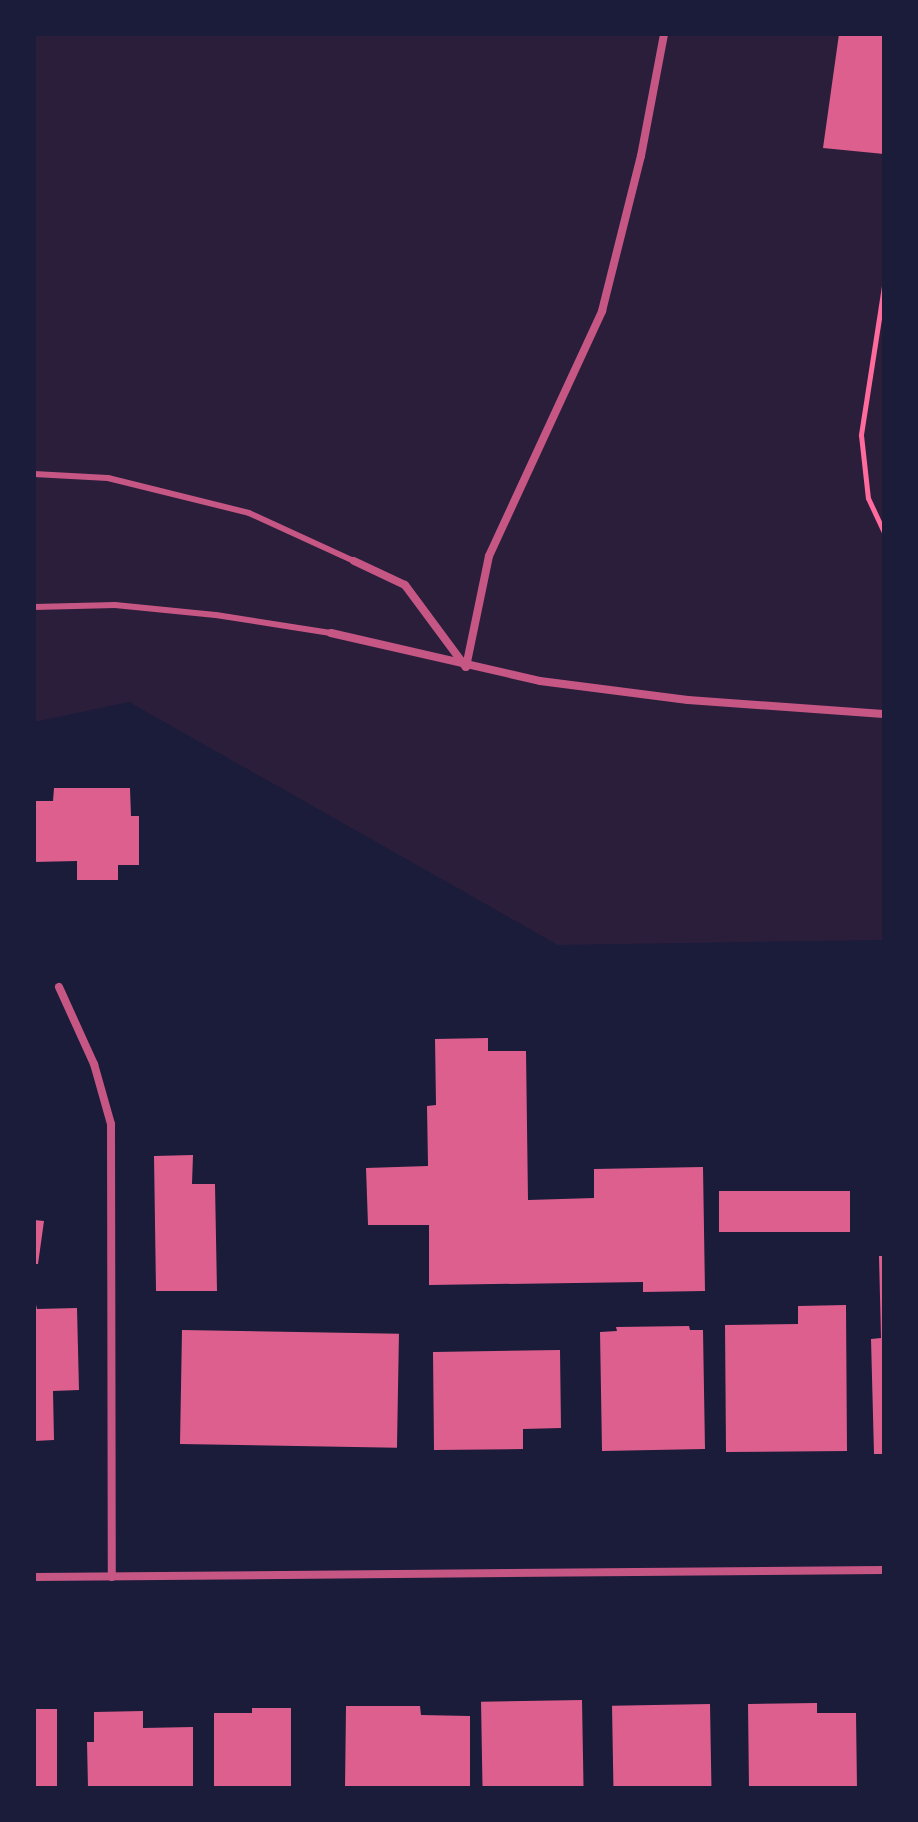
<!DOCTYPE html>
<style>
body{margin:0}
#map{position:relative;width:918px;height:1822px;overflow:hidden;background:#1b1b3a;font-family:"Asap Condensed",sans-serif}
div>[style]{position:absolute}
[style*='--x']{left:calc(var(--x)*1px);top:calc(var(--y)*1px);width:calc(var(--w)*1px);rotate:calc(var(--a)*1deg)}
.green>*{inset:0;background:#2a1e3b}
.building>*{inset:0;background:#dd5f8e;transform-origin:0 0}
.path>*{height:5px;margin:-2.5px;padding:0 2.5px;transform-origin:2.5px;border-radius:2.5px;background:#ff6b9d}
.service>*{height:6px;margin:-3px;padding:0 3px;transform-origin:3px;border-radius:3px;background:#c65784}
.minor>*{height:8px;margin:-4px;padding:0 4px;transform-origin:4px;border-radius:4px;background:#c65784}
span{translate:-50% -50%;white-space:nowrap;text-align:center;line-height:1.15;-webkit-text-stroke:6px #1b1b3a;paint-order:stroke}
.frame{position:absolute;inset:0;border:36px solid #1b1b3a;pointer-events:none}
</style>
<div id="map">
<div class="green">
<div style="clip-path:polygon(34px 34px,884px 34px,884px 940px,558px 945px,129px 702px,34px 722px)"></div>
</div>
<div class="building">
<div style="clip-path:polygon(839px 34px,884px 34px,884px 154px,823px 148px)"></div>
<div style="clip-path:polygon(54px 788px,130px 788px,131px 816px,139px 816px,139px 865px,118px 865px,118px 880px,77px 880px,77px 861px,34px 862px,34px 801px,53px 801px)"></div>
<div style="clip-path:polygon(488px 1038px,488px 1051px,526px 1051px,528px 1200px,594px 1198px,594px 1169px,703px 1167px,705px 1291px,643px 1292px,643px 1282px,429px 1285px,429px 1225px,368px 1225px,366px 1168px,428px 1166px,427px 1106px,436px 1105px,435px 1039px)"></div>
<div style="clip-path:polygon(193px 1155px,192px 1184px,215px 1184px,217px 1291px,156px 1291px,154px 1156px)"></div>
<div style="left:719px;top:1191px;width:131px;height:41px"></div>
<div style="clip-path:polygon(34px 1220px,44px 1221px,38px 1264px,34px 1264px)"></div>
<div style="clip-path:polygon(879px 1256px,884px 1256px,884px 1454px,874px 1454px,871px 1339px,881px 1338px)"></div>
<div style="clip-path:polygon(34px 1296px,37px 1309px,77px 1308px,79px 1390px,53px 1391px,54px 1440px,34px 1441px)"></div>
<div style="clip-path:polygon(846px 1305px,847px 1451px,726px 1452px,725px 1325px,798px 1324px,798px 1306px)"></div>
<div style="clip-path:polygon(689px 1326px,690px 1330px,703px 1330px,705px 1449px,602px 1451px,600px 1332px,617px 1331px,616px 1327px)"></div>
<div style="left:182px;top:1330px;width:217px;height:114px;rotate:1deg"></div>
<div style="clip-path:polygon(560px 1350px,561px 1428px,523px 1429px,523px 1449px,434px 1450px,433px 1352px)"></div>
<div style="left:582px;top:1700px;width:88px;height:101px;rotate:89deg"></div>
<div style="clip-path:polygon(817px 1703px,817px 1713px,856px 1713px,857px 1788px,749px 1788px,748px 1704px)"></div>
<div style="left:710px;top:1704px;width:84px;height:98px;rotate:89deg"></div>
<div style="clip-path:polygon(346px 1706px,420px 1706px,421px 1715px,470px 1716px,470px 1788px,345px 1788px)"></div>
<div style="clip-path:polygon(252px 1708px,291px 1708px,291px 1788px,214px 1788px,214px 1713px,252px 1713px)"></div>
<div style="left:34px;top:1709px;width:23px;height:79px"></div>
<div style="clip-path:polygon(143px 1711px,143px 1728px,193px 1727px,193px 1788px,88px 1788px,87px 1742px,94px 1742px,94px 1712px)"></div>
</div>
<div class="path">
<div style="--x:884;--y:286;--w:151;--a:98.8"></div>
<div style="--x:861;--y:435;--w:63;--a:83.7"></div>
<div style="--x:868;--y:498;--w:38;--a:65"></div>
</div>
<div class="service">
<div style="--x:34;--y:474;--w:74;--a:3.1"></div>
<div style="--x:108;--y:478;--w:145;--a:13.9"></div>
<div style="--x:249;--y:513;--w:115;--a:24.6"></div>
<div style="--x:34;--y:607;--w:81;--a:-1.4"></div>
<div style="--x:115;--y:605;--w:101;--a:5.7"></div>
<div style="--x:216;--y:615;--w:116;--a:8.9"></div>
</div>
<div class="minor">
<div style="--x:354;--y:561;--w:56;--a:25.2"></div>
<div style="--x:405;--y:585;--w:101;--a:53.5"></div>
<div style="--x:331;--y:633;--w:214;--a:12.9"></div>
<div style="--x:540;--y:681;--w:149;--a:7.3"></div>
<div style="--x:688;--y:700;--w:196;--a:4.1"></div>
<div style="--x:466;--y:667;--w:113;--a:-78.3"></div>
<div style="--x:489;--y:556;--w:270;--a:-65.2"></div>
<div style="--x:602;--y:311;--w:160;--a:-75.9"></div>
<div style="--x:641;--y:156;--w:124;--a:-79.3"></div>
<div style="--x:59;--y:987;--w:85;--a:65.6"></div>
<div style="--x:94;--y:1064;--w:62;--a:74.2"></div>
<div style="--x:111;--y:1124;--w:453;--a:89.9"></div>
<div style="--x:34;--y:1577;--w:850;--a:-0.47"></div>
</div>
<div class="frame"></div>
</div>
